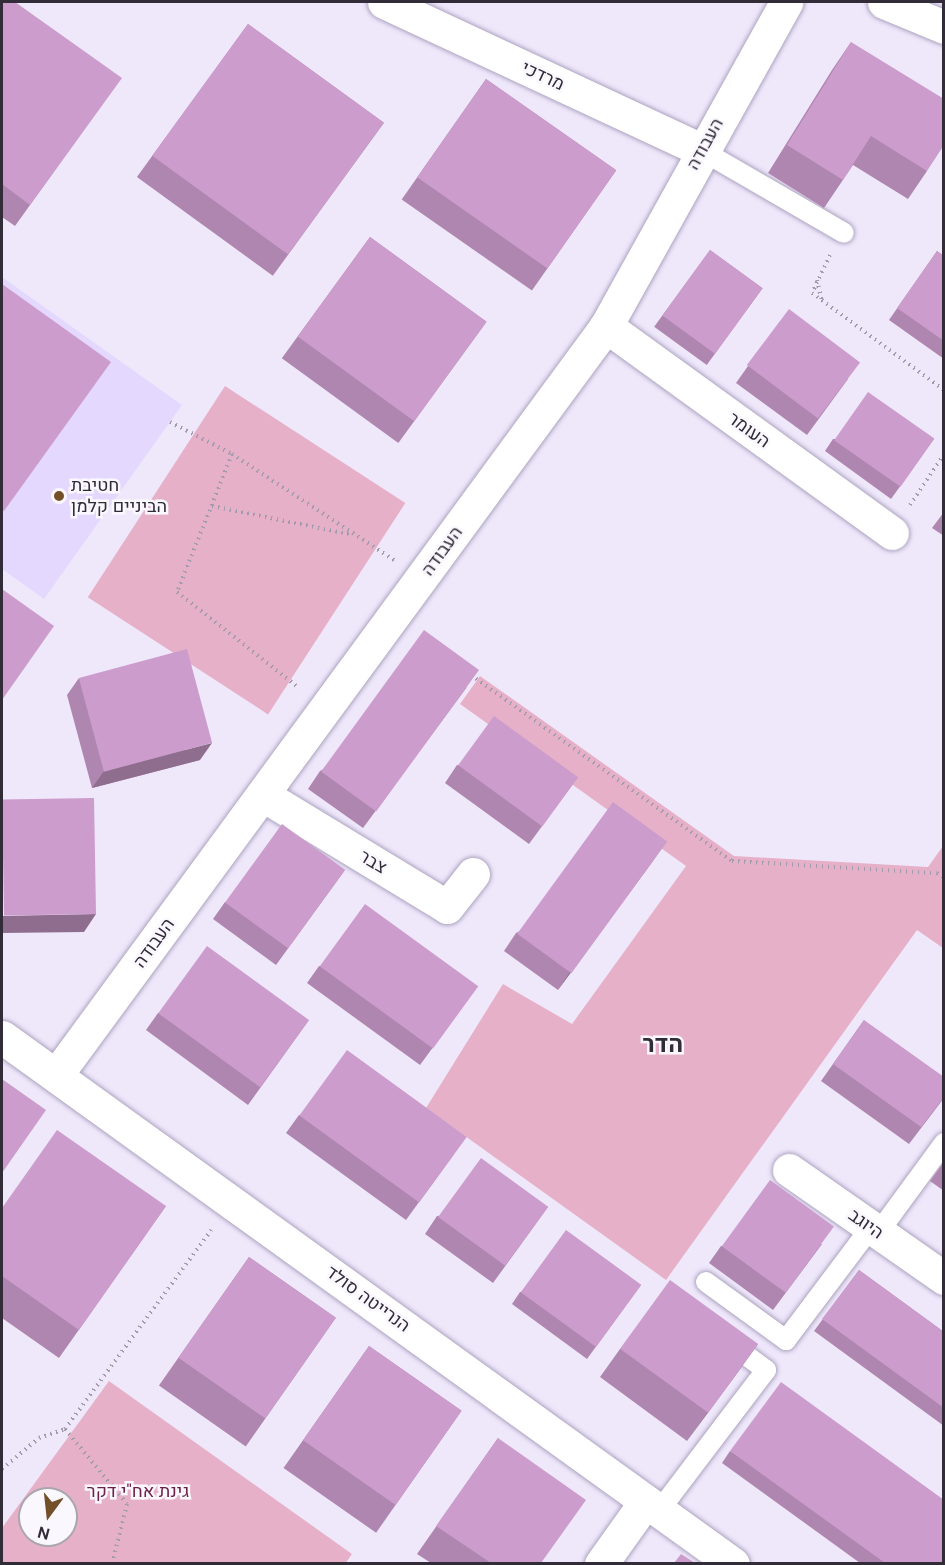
<!DOCTYPE html>
<meta charset="utf-8">
<style>
body{margin:0}
#map{position:relative;width:945px;height:1565px;overflow:hidden;background:#efe8fb;font-family:"DM Sans",Heebo,sans-serif}
div>[style]{position:absolute}
[style*='--x']{left:calc(var(--x)*1px);top:calc(var(--y)*1px);width:calc(var(--w)*1px);rotate:calc(var(--a)*1deg)}
.built>*{inset:0;background:#e5d8fe}
.green>*{inset:0;background:#e6b1c8;transform-origin:0 0}
.path>*{height:4px;margin-top:-2px;transform-origin:0;background:repeating-linear-gradient(90deg,#a19bab 0 1.5px,transparent 0 6px)}
.roads{filter:drop-shadow(0 0 2px #ada3c0) drop-shadow(0 0 2px #ada3c0)}
.lane>*{height:20px;margin:-10px;padding:0 10px;transform-origin:10px;border-radius:10px;background:#fff}
.street>*{height:33px;margin:-16.5px;padding:0 16.5px;transform-origin:16.5px;border-radius:16.5px;background:#fff}
.wall>*{inset:0;background:#af86af;transform-origin:0 0}
.shaded-wall>*{inset:0;background:#8f6d8f}
.building>*{inset:0;background:#cc9ccc;transform-origin:0 0}
.dots>*{width:16px;height:16px;translate:-50% -50%;box-sizing:border-box;border:3px solid #faf8fe;border-radius:50%}
span{translate:-50% -50%;white-space:nowrap;text-align:center;line-height:1.15;-webkit-text-stroke:5px #faf8fe;paint-order:stroke}
.street-label{font-size:18px;color:#312c38}
.poi-label{font-size:18px;color:#312c38}
.left{translate:0 -50%;text-align:left}
.park-label{font-size:18px;color:#6d214a}
.district-label{font-size:24px;color:#312c38;font-weight:700}
.frame{position:absolute;inset:0;border:3px solid #312c38;pointer-events:none}
.north{position:absolute;left:18px;top:1487px;width:60px;height:60px;box-sizing:border-box;background:#faf8fe;border:2px solid #aaa6af;border-radius:50%;rotate:195deg;font-size:16px;font-weight:700;line-height:24px;text-align:center;color:#312c38}
.north::after{content:'';display:block;margin:auto;width:21px;height:27px;background:#74502a;clip-path:polygon(50% 0,100% 100%,50% 72%,0 100%)}
</style>
<div id="map">
<div class="built">
<div style="clip-path:polygon(2px 277px,182px 405px,44px 599px,2px 569px)"></div>
</div>
<div class="green">
<div style="left:225px;top:386px;width:215px;height:252px;rotate:33deg"></div>
<div style="clip-path:polygon(480px 676px,734px 856px,928px 867px,943px 846px,943px 948px,917px 930px,666px 1280px,426px 1108px,503px 984px,572px 1024px,686px 866px,460px 704px)"></div>
<div style="clip-path:polygon(evenodd,109px 1381px,352px 1554px,345px 1564px,2px 1563px,2px 1528px,109px 1381px,30px 1499px,66px 1499px,66px 1535px,30px 1535px,30px 1499px)"></div>
</div>
<div class="path">
<div style="--x:830;--y:255;--w:42;--a:115.3"></div>
<div style="--x:812;--y:293;--w:164;--a:36.3"></div>
<div style="--x:817;--y:280;--w:23;--a:77"></div>
<div style="--x:170;--y:422;--w:70;--a:27.3"></div>
<div style="--x:232;--y:454;--w:194;--a:33.2"></div>
<div style="--x:232;--y:454;--w:149;--a:111.7"></div>
<div style="--x:177;--y:592;--w:155;--a:38.2"></div>
<div style="--x:910;--y:505;--w:61;--a:-56.3"></div>
<div style="--x:212;--y:506;--w:140;--a:11.6"></div>
<div style="--x:471;--y:675;--w:320;--a:35.5"></div>
<div style="--x:732;--y:861;--w:205;--a:3.4"></div>
<div style="--x:937;--y:873;--w:8;--a:30"></div>
<div style="--x:65;--y:1429;--w:97;--a:50.4"></div>
<div style="--x:127;--y:1504;--w:62;--a:104"></div>
<div style="--x:2;--y:1469;--w:48;--a:-40"></div>
<div style="--x:39;--y:1438;--w:28;--a:-19"></div>
<div style="--x:65;--y:1429;--w:247;--a:-53.7"></div>
</div>
<div class="roads">
<div class="lane">
<div style="--x:701;--y:150;--w:165;--a:30.1"></div>
<div style="--x:878;--y:1233;--w:112;--a:-53.7"></div>
<div style="--x:706;--y:1282;--w:99;--a:35.9"></div>
<div style="--x:786;--y:1340;--w:141;--a:-53"></div>
<div style="--x:659;--y:1511;--w:177;--a:-52.8"></div>
<div style="--x:766;--y:1370;--w:49;--a:-143.4"></div>
</div>
<div class="street">
<div style="--x:384;--y:2;--w:350;--a:25"></div>
<div style="--x:884;--y:2;--w:65;--a:22.6"></div>
<div style="--x:606;--y:326;--w:353;--a:35.9"></div>
<div style="--x:263;--y:795;--w:215;--a:31.3"></div>
<div style="--x:447;--y:907;--w:42;--a:-51.8"></div>
<div style="--x:2;--y:1037;--w:901;--a:35.79"></div>
<div style="--x:57;--y:1074;--w:928;--a:-53.72"></div>
<div style="--x:606;--y:326;--w:371;--a:-60.9"></div>
<div style="--x:789;--y:1170;--w:189;--a:34.9"></div>
<div style="--x:601;--y:1564;--w:77;--a:-54.5"></div>
</div>
</div>
<div class="wall">
<div style="clip-path:polygon(2px 2px,106px 99px,15px 226px,2px 217px)"></div>
<div style="left:248px;top:24px;width:168px;height:189px;rotate:36deg"></div>
<div style="clip-path:polygon(851px 42px,927px 171px,908px 199px,853px 165px,824px 208px,768px 173px,832px 70px)"></div>
<div style="left:486px;top:79px;width:159px;height:147px;rotate:35deg"></div>
<div style="left:370px;top:237px;width:144px;height:150px;rotate:36deg"></div>
<div style="left:710px;top:250px;width:65px;height:95px;rotate:36deg"></div>
<div style="clip-path:polygon(937px 251px,944px 256px,944px 359px,889px 320px)"></div>
<div style="clip-path:polygon(748px 366px,848px 379px,807px 435px,736px 383px)"></div>
<div style="clip-path:polygon(833px 439px,934px 439px,891px 499px,825px 451px)"></div>
<div style="clip-path:polygon(944px 512px,944px 536px,932px 528px)"></div>
<div style="clip-path:polygon(79px 678px,200px 760px,92px 788px,67px 695px)"></div>
<div style="clip-path:polygon(467px 687px,363px 828px,308px 789px,320px 771px)"></div>
<div style="clip-path:polygon(457px 765px,578px 777px,529px 844px,445px 783px)"></div>
<div style="clip-path:polygon(655px 858px,558px 990px,504px 951px,516px 933px)"></div>
<div style="clip-path:polygon(345px 870px,276px 965px,213px 919px,225px 902px)"></div>
<div style="clip-path:polygon(319px 966px,478px 986px,420px 1065px,307px 983px)"></div>
<div style="clip-path:polygon(158px 1013px,309px 1020px,248px 1105px,146px 1030px)"></div>
<div style="clip-path:polygon(864px 1020px,944px 1098px,909px 1144px,821px 1081px)"></div>
<div style="clip-path:polygon(299px 1115px,454px 1154px,406px 1220px,286px 1133px)"></div>
<div style="clip-path:polygon(944px 1162px,944px 1191px,930px 1181px)"></div>
<div style="clip-path:polygon(166px 1206px,59px 1358px,2px 1318px,2px 1208px)"></div>
<div style="clip-path:polygon(548px 1207px,493px 1283px,425px 1234px,437px 1216px)"></div>
<div style="clip-path:polygon(822px 1244px,773px 1310px,709px 1263px,721px 1246px)"></div>
<div style="left:249px;top:1257px;width:106px;height:157px;rotate:35deg"></div>
<div style="clip-path:polygon(859px 1270px,944px 1332px,944px 1426px,814px 1331px)"></div>
<div style="clip-path:polygon(641px 1285px,587px 1359px,512px 1304px,520px 1292px)"></div>
<div style="clip-path:polygon(758px 1344px,687px 1441px,600px 1377px,620px 1349px)"></div>
<div style="left:369px;top:1346px;width:113px;height:149px;rotate:35deg"></div>
<div style="clip-path:polygon(498px 1438px,541px 1563px,431px 1563px,417px 1554px)"></div>
<div style="clip-path:polygon(730px 1451px,944px 1563px,860px 1563px,722px 1463px)"></div>
</div>
<div class="shaded-wall">
<div style="clip-path:polygon(212px 743px,200px 760px,92px 788px,104px 771px)"></div>
<div style="clip-path:polygon(667px 841px,655px 858px,558px 990px,570px 972px)"></div>
<div style="clip-path:polygon(96px 914px,84px 932px,2px 933px,2px 916px)"></div>
<div style="clip-path:polygon(758px 1344px,738px 1372px,687px 1441px,707px 1413px)"></div>
</div>
<div class="building">
<div style="clip-path:polygon(2px 2px,15px 2px,122px 78px,30px 205px,2px 184px)"></div>
<div style="left:248px;top:24px;width:168px;height:163px;rotate:36deg"></div>
<div style="clip-path:polygon(851px 42px,944px 99px,944px 145px,927px 171px,871px 136px,843px 180px,787px 145px)"></div>
<div style="left:486px;top:79px;width:159px;height:120px;rotate:35deg"></div>
<div style="left:370px;top:237px;width:144px;height:123px;rotate:36deg"></div>
<div style="left:710px;top:250px;width:65px;height:81px;rotate:36deg"></div>
<div style="clip-path:polygon(937px 251px,944px 256px,944px 341px,897px 308px)"></div>
<div style="clip-path:polygon(2px 284px,111px 362px,4px 511px,2px 509px)"></div>
<div style="left:789px;top:309px;width:89px;height:70px;rotate:37deg"></div>
<div style="left:868px;top:392px;width:81px;height:59px;rotate:35deg"></div>
<div style="clip-path:polygon(2px 589px,54px 626px,2px 700px)"></div>
<div style="left:424px;top:630px;width:68px;height:175px;rotate:36deg"></div>
<div style="left:187px;top:649px;width:97px;height:112px;rotate:75deg"></div>
<div style="left:494px;top:716px;width:104px;height:61px;rotate:36deg"></div>
<div style="left:94px;top:798px;width:116px;height:92px;rotate:89deg"></div>
<div style="left:613px;top:802px;width:67px;height:163px;rotate:36deg"></div>
<div style="left:282px;top:824px;width:78px;height:97px;rotate:36deg"></div>
<div style="left:365px;top:904px;width:140px;height:77px;rotate:36deg"></div>
<div style="left:207px;top:946px;width:126px;height:83px;rotate:36deg"></div>
<div style="clip-path:polygon(864px 1020px,944px 1077px,944px 1097px,921px 1127px,833px 1064px)"></div>
<div style="left:347px;top:1050px;width:148px;height:81px;rotate:36deg"></div>
<div style="clip-path:polygon(2px 1079px,46px 1110px,2px 1173px)"></div>
<div style="clip-path:polygon(57px 1130px,166px 1206px,79px 1330px,2px 1276px,2px 1208px)"></div>
<div style="left:481px;top:1158px;width:83px;height:73px;rotate:36deg"></div>
<div style="left:770px;top:1180px;width:79px;height:82px;rotate:36deg"></div>
<div style="left:566px;top:1230px;width:93px;height:77px;rotate:36deg"></div>
<div style="left:249px;top:1257px;width:106px;height:123px;rotate:35deg"></div>
<div style="clip-path:polygon(859px 1270px,944px 1332px,944px 1408px,822px 1319px)"></div>
<div style="left:670px;top:1280px;width:109px;height:85px;rotate:36deg"></div>
<div style="left:369px;top:1346px;width:113px;height:115px;rotate:35deg"></div>
<div style="clip-path:polygon(781px 1382px,944px 1500px,944px 1563px,885px 1563px,730px 1451px)"></div>
<div style="clip-path:polygon(498px 1438px,586px 1500px,541px 1563px,491px 1563px,436px 1526px)"></div>
<div style="clip-path:polygon(681px 1554px,695px 1563px,674px 1563px)"></div>
</div>
<div class="dots">
<div style="left:59px;top:496px;background:#74502a"></div>
</div>
<div class="street-label">
<span style="left:543px;top:76px;rotate:25deg">מרדכי</span>
<span style="left:705px;top:144px;rotate:-61deg">העבודה</span>
<span style="left:749px;top:430px;rotate:36deg">העומר</span>
<span style="left:442px;top:551px;rotate:-54deg">העבודה</span>
<span style="left:373px;top:862px;rotate:31deg">צבר</span>
<span style="left:154px;top:943px;rotate:-54deg">העבודה</span>
<span style="left:866px;top:1224px;rotate:35deg">היוגב</span>
<span style="left:368px;top:1299px;rotate:36deg">הנרייטה סולד</span>
</div>
<div class="poi-label">
<span class="left" style="left:71px;top:496px">חטיבת<br>הביניים קלמן</span>
</div>
<div class="park-label">
<span style="left:138px;top:1491px">גינת אח"י דקר</span>
</div>
<div class="district-label">
<span style="left:663px;top:1044px">הדר</span>
</div>
<div class="frame"></div>
<div class="north">N</div>
</div>
